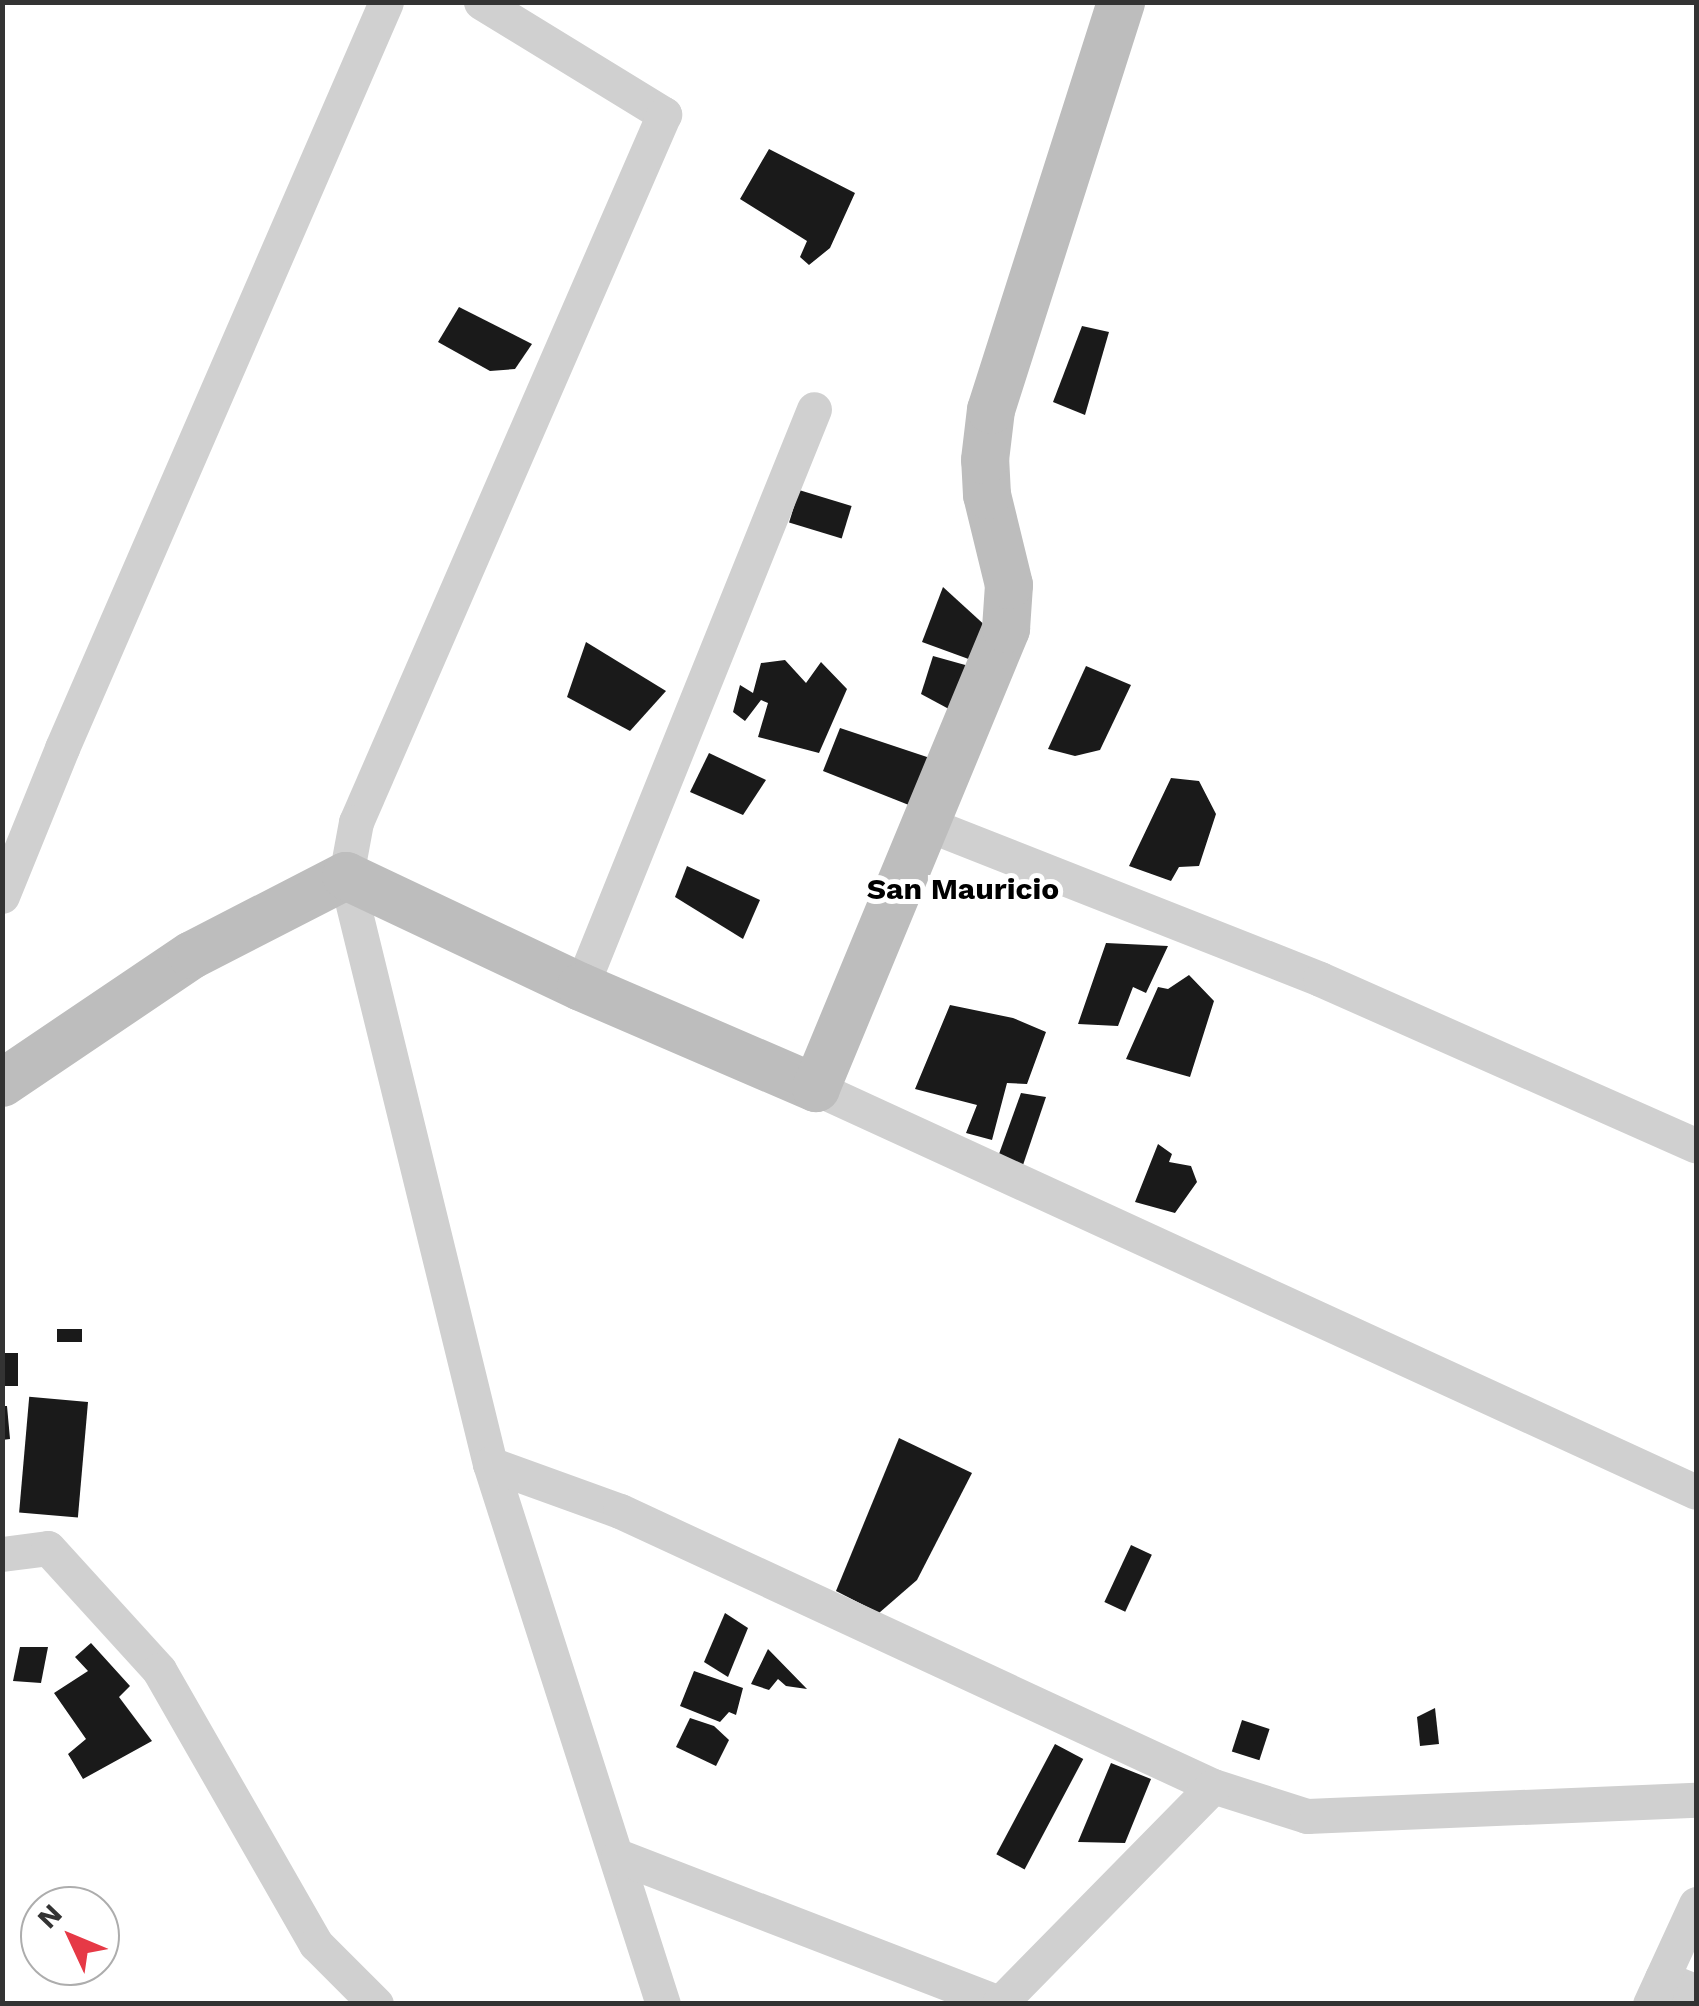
<!DOCTYPE html>
<style>
body{margin:0}
#map{position:relative;width:1699px;height:2006px;overflow:hidden;background:#fff;font-family:"Work Sans",sans-serif}
div>[style]{position:absolute}
[style*='--x']{left:calc(var(--x)*1px);top:calc(var(--y)*1px);width:calc(var(--w)*1px);rotate:calc(var(--a)*1deg)}
.building>*{inset:0;background:#1a1a1a;transform-origin:0 0}
.street>*{height:35px;margin:-17.5px;padding:0 17.5px;transform-origin:17.5px;border-radius:17.5px;background:#d0d0d0}
.secondary>*{height:48px;margin:-24px;padding:0 24px;transform-origin:24px;border-radius:24px;background:#bdbdbd}
span{translate:-50% -50%;white-space:nowrap;text-align:center;line-height:1.15;-webkit-text-stroke:10px #fff;paint-order:stroke}
.neighbourhood-label{font-size:30px;color:#000;font-weight:700}
.frame{position:absolute;inset:0;border:5px solid #333;pointer-events:none}
.north{position:absolute;left:20px;top:1886px;width:100px;height:100px;box-sizing:border-box;background:#fff;border:2px solid #adadad;border-radius:50%;rotate:314deg;font-size:28px;font-weight:700;line-height:40px;text-align:center;color:#333}
.north::after{content:'';display:block;margin:auto;width:35px;height:45px;background:#e63946;clip-path:polygon(50% 0,100% 100%,50% 72%,0 100%)}
</style>
<div id="map">
<div class="building">
<div style="clip-path:polygon(769px 149px,855px 193px,830px 248px,809px 265px,800px 257px,807px 241px,740px 199px)"></div>
<div style="clip-path:polygon(459px 307px,532px 344px,515px 369px,490px 371px,438px 342px)"></div>
<div style="clip-path:polygon(1082px 326px,1109px 332px,1085px 415px,1053px 402px)"></div>
<div style="left:799px;top:490px;width:55px;height:34px;rotate:17deg"></div>
<div style="clip-path:polygon(943px 587px,989px 629px,974px 661px,922px 642px)"></div>
<div style="clip-path:polygon(586px 642px,666px 691px,630px 731px,567px 697px)"></div>
<div style="clip-path:polygon(933px 656px,976px 668px,960px 715px,921px 694px)"></div>
<div style="clip-path:polygon(785px 660px,806px 683px,821px 662px,847px 689px,819px 753px,758px 737px,768px 703px,761px 700px,745px 721px,733px 712px,740px 685px,753px 693px,761px 663px)"></div>
<div style="clip-path:polygon(1086px 666px,1131px 685px,1100px 750px,1075px 756px,1048px 749px)"></div>
<div style="clip-path:polygon(840px 728px,939px 761px,924px 811px,823px 771px)"></div>
<div style="clip-path:polygon(709px 753px,766px 780px,743px 815px,690px 792px)"></div>
<div style="clip-path:polygon(1171px 778px,1199px 781px,1216px 814px,1199px 866px,1179px 867px,1171px 881px,1129px 866px)"></div>
<div style="clip-path:polygon(687px 866px,760px 900px,743px 939px,675px 897px)"></div>
<div style="clip-path:polygon(1106px 943px,1168px 946px,1146px 993px,1133px 987px,1118px 1026px,1078px 1024px)"></div>
<div style="clip-path:polygon(1189px 975px,1214px 1001px,1190px 1077px,1126px 1059px,1158px 987px,1168px 989px)"></div>
<div style="clip-path:polygon(950px 1005px,1013px 1018px,1046px 1032px,1027px 1084px,1007px 1083px,992px 1140px,966px 1133px,977px 1105px,915px 1089px)"></div>
<div style="clip-path:polygon(1021px 1093px,1046px 1097px,1022px 1168px,999px 1154px)"></div>
<div style="clip-path:polygon(1158px 1144px,1172px 1154px,1169px 1162px,1191px 1166px,1197px 1182px,1175px 1213px,1135px 1202px)"></div>
<div style="left:82px;top:1329px;width:13px;height:25px;rotate:90deg"></div>
<div style="left:18px;top:1353px;width:33px;height:16px;rotate:90deg"></div>
<div style="left:88px;top:1402px;width:116px;height:59px;rotate:95deg"></div>
<div style="clip-path:polygon(2px 1406px,7px 1406px,10px 1439px,2px 1440px)"></div>
<div style="clip-path:polygon(899px 1438px,972px 1473px,917px 1580px,879px 1613px,836px 1591px)"></div>
<div style="left:1131px;top:1545px;width:23px;height:63px;rotate:25deg"></div>
<div style="clip-path:polygon(725px 1613px,748px 1628px,728px 1677px,704px 1662px)"></div>
<div style="clip-path:polygon(91px 1643px,130px 1686px,119px 1697px,152px 1741px,83px 1779px,68px 1754px,86px 1739px,54px 1693px,88px 1671px,75px 1657px)"></div>
<div style="clip-path:polygon(20px 1647px,48px 1647px,41px 1683px,13px 1681px)"></div>
<div style="clip-path:polygon(768px 1649px,807px 1689px,786px 1686px,778px 1679px,769px 1690px,751px 1684px)"></div>
<div style="clip-path:polygon(694px 1671px,743px 1688px,736px 1715px,729px 1712px,720px 1722px,680px 1706px)"></div>
<div style="clip-path:polygon(1435px 1708px,1439px 1744px,1420px 1746px,1417px 1717px)"></div>
<div style="clip-path:polygon(690px 1718px,714px 1726px,729px 1740px,716px 1766px,676px 1747px)"></div>
<div style="left:1242px;top:1720px;width:29px;height:33px;rotate:18deg"></div>
<div style="left:1055px;top:1744px;width:32px;height:125px;rotate:28deg"></div>
<div style="clip-path:polygon(1111px 1763px,1151px 1779px,1125px 1843px,1078px 1842px)"></div>
</div>
<div class="street">
<div style="--x:481;--y:2;--w:215;--a:31.5"></div>
<div style="--x:664;--y:114;--w:772;--a:113.51"></div>
<div style="--x:356;--y:822;--w:55;--a:100.5"></div>
<div style="--x:346;--y:876;--w:605;--a:76.24"></div>
<div style="--x:490;--y:1464;--w:567;--a:72.24"></div>
<div style="--x:927;--y:824;--w:422;--a:21.5"></div>
<div style="--x:1320;--y:979;--w:411;--a:23.9"></div>
<div style="--x:2;--y:896;--w:160;--a:-67.9"></div>
<div style="--x:62;--y:748;--w:813;--a:-66.52"></div>
<div style="--x:581;--y:987;--w:623;--a:-68.04"></div>
<div style="--x:816;--y:1088;--w:968;--a:24.66"></div>
<div style="--x:490;--y:1464;--w:138;--a:19.9"></div>
<div style="--x:620;--y:1511;--w:654;--a:24.88"></div>
<div style="--x:1213;--y:1786;--w:99;--a:17.7"></div>
<div style="--x:1307;--y:1816;--w:389;--a:-2.4"></div>
<div style="--x:2;--y:1554;--w:46;--a:-7.4"></div>
<div style="--x:48;--y:1548;--w:165;--a:47.7"></div>
<div style="--x:159;--y:1670;--w:316;--a:60.2"></div>
<div style="--x:316;--y:1944;--w:85;--a:45"></div>
<div style="--x:618;--y:1856;--w:408;--a:21.1"></div>
<div style="--x:1662;--y:1978;--w:37;--a:22"></div>
<div style="--x:999;--y:2004;--w:305;--a:-45.5"></div>
<div style="--x:1650;--y:2004;--w:110;--a:-65.3"></div>
</div>
<div class="secondary">
<div style="--x:2;--y:1083;--w:229;--a:-34"></div>
<div style="--x:192;--y:955;--w:173;--a:-27.2"></div>
<div style="--x:346;--y:876;--w:260;--a:25.3"></div>
<div style="--x:581;--y:987;--w:256;--a:23.3"></div>
<div style="--x:816;--y:1088;--w:497;--a:-67.5"></div>
<div style="--x:1006;--y:629;--w:44;--a:-86.1"></div>
<div style="--x:1009;--y:585;--w:93;--a:-103.7"></div>
<div style="--x:987;--y:495;--w:35;--a:-93"></div>
<div style="--x:985;--y:460;--w:50;--a:-83.2"></div>
<div style="--x:991;--y:410;--w:428;--a:-72.3"></div>
</div>
<div class="neighbourhood-label">
<span style="left:963px;top:889px">San Mauricio</span>
</div>
<div class="frame"></div>
<div class="north">N</div>
</div>
